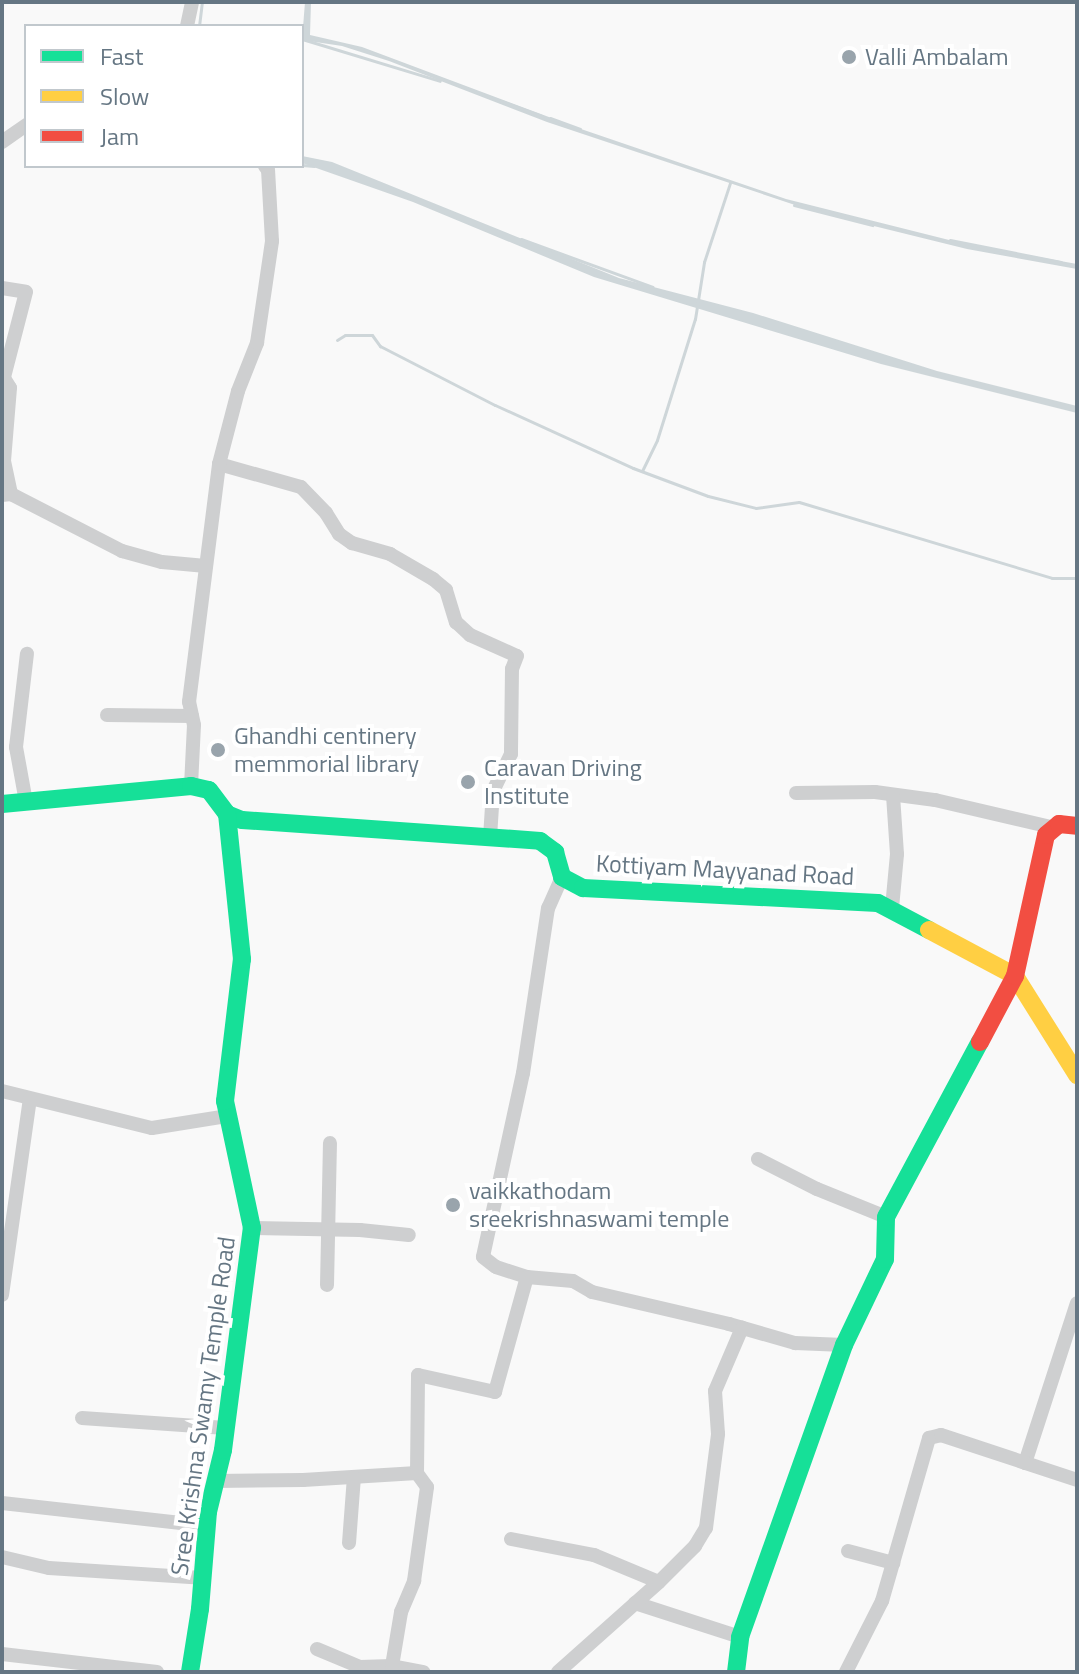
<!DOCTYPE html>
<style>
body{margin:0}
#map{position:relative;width:1079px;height:1674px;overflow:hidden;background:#f9f9f9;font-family:"Titillium Web",sans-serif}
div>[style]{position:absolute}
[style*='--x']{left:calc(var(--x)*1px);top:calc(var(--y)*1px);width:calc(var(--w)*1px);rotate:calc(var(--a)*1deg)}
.water>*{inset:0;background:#ced6d9}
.stream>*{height:3px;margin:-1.5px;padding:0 1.5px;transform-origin:1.5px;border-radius:1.5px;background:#ced6d9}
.street>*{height:14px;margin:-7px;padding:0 7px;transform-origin:7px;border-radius:7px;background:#cecfd0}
.fast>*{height:18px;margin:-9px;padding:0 9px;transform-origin:9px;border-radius:9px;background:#16e098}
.slow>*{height:18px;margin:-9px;padding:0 9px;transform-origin:9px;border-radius:9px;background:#ffcf43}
.jam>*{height:18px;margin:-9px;padding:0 9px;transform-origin:9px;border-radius:9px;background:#f24e42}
.dots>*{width:22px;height:22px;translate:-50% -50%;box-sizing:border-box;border:4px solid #fff;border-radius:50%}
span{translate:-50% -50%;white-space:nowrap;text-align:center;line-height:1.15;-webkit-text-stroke:8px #fff;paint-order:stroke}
.poi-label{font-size:24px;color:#657683}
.left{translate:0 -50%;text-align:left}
.street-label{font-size:24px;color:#657683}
.frame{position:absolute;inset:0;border:4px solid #657683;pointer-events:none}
.legend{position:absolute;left:24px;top:24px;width:280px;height:144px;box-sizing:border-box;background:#fff;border:2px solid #c1c8cd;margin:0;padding:10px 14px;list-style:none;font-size:24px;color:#657683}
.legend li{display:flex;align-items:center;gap:16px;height:40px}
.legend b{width:40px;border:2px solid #c1c8cd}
</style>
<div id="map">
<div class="water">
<div style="clip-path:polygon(305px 2px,311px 2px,310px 35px,362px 47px,581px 129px,786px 199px,961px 243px,1077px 264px,1077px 269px,967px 249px,813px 211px,547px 122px,389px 61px,342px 46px,302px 40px)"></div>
<div style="clip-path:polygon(302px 156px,332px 162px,619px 278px,753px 313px,937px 371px,1077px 406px,1077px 413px,881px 364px,594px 277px,413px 202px,302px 163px)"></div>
</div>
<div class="stream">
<div style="--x:199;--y:26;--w:24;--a:-83"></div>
<div style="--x:302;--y:39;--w:144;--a:16.9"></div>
<div style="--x:501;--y:101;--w:44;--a:20.1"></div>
<div style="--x:550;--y:118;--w:32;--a:20"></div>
<div style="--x:302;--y:165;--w:12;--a:5"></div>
<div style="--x:794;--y:205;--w:81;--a:14.4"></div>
<div style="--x:521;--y:239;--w:140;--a:20"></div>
<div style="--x:950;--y:240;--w:113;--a:11.2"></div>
<div style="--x:337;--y:340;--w:9;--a:-32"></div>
<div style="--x:345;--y:335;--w:27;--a:0"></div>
<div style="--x:372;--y:335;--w:14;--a:54"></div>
<div style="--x:380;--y:346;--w:129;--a:27.2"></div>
<div style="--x:495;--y:405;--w:152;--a:24.5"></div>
<div style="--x:633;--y:468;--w:80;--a:20.5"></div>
<div style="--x:708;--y:496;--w:49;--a:14"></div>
<div style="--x:756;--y:508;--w:43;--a:-7.9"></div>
<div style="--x:799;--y:502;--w:264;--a:16.7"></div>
<div style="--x:1052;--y:578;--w:25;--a:0"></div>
<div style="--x:642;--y:471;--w:34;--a:-64"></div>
<div style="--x:657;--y:440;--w:127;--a:-72.6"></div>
<div style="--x:695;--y:319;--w:58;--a:-81"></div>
<div style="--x:704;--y:262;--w:83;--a:-71.8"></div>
</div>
<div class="street">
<div style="--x:187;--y:26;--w:25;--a:-78"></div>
<div style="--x:2;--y:142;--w:29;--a:-35"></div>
<div style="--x:2;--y:288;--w:24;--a:9"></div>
<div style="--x:26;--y:292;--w:88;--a:104.5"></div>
<div style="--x:2;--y:375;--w:15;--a:58"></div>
<div style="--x:10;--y:388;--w:73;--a:94.7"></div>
<div style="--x:4;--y:461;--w:34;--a:78"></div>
<div style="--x:219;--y:464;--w:85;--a:15.7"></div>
<div style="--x:301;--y:487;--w:36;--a:46"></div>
<div style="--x:326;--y:513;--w:25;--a:58"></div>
<div style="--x:339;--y:534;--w:16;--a:35"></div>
<div style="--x:352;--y:543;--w:40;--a:16"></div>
<div style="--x:390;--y:554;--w:50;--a:30.2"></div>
<div style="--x:433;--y:579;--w:17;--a:40"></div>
<div style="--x:446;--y:590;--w:34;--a:73"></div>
<div style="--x:456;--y:622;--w:19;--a:43"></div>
<div style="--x:470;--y:635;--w:51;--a:24.1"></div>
<div style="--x:517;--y:656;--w:14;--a:111"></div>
<div style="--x:512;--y:669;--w:85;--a:90.7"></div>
<div style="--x:511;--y:754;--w:41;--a:115.9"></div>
<div style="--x:493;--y:791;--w:47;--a:93.7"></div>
<div style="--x:2;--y:495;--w:9;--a:-6"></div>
<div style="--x:11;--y:494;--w:125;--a:27.2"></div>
<div style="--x:122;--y:551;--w:41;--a:15.4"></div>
<div style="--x:162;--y:562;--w:44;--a:5.2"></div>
<div style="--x:107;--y:715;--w:85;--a:0.7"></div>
<div style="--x:191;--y:786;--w:61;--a:-87.2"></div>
<div style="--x:194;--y:725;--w:24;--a:-102"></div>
<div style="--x:189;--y:702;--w:240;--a:-82.8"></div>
<div style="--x:219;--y:464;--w:75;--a:-75.4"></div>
<div style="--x:238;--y:391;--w:52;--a:-68.4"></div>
<div style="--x:257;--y:343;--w:103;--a:-81.6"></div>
<div style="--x:272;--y:241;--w:71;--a:-93.2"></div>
<div style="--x:268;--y:170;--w:5;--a:-127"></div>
<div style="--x:796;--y:793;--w:79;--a:-0.7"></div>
<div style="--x:875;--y:792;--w:61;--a:7.6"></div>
<div style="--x:935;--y:800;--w:119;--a:13.1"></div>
<div style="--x:26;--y:802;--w:56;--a:-100.3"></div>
<div style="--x:16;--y:747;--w:94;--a:-83.3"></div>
<div style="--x:562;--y:877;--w:34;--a:114"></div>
<div style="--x:548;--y:908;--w:167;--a:98.6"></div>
<div style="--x:523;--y:1073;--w:188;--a:102.3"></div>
<div style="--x:483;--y:1257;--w:16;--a:38"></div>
<div style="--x:496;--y:1267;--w:33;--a:18"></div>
<div style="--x:527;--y:1277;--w:46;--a:5"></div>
<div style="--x:573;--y:1281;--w:22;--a:30"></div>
<div style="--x:592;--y:1292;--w:141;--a:13.1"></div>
<div style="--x:729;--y:1324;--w:69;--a:16.1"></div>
<div style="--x:795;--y:1343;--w:49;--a:2.3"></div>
<div style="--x:892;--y:908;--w:54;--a:-84.7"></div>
<div style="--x:897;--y:854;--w:59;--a:-93.9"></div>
<div style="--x:2;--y:1091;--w:154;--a:13.9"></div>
<div style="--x:152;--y:1128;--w:77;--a:-9"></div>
<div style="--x:758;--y:1159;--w:66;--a:27"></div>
<div style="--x:817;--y:1189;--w:74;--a:22.1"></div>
<div style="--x:252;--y:1228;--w:108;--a:1.1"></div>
<div style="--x:360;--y:1230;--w:49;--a:5.8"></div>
<div style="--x:327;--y:1285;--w:142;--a:-88.8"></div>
<div style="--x:2;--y:1295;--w:198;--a:-81.9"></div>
<div style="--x:82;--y:1418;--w:144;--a:4"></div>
<div style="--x:1025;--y:1463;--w:168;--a:-72"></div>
<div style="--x:214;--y:1481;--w:89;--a:-0.6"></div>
<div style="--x:303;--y:1480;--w:114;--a:-3.5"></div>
<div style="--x:2;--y:1503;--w:207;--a:6.4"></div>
<div style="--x:511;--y:1539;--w:85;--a:10.9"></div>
<div style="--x:594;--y:1555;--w:70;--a:22.6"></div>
<div style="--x:349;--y:1543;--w:66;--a:-85.7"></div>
<div style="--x:848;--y:1551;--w:47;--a:14.9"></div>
<div style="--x:2;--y:1557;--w:48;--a:13.2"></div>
<div style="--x:49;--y:1568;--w:153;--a:3.7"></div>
<div style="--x:635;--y:1603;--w:110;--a:17.9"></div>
<div style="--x:317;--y:1649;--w:47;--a:22.7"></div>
<div style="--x:360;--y:1667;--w:32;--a:-2"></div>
<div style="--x:392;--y:1666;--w:32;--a:11"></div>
<div style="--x:2;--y:1654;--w:156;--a:6.6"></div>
<div style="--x:392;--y:1666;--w:55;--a:-80.5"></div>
<div style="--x:401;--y:1612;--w:34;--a:-67"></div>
<div style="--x:414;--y:1581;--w:95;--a:-82.1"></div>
<div style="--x:427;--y:1487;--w:17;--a:-126"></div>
<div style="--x:417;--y:1473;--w:98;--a:-89.4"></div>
<div style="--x:418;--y:1375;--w:79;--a:12.4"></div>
<div style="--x:495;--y:1392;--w:119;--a:-74.5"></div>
<div style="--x:558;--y:1672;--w:135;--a:-41.7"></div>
<div style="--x:659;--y:1582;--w:51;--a:-45"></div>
<div style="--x:695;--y:1546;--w:21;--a:-59"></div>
<div style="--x:706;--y:1528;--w:95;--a:-82.7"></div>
<div style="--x:718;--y:1434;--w:43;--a:-94"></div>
<div style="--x:715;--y:1391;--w:69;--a:-66.8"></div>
<div style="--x:846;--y:1672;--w:80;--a:-63.1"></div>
<div style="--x:882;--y:1601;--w:170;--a:-73.9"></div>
<div style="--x:929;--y:1438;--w:12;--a:-14"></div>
<div style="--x:941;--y:1435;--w:143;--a:18.3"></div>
</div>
<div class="fast">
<div style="--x:2;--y:804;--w:190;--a:-5.4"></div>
<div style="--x:191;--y:786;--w:18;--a:13"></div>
<div style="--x:209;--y:790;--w:30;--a:53"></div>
<div style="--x:227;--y:814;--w:16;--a:22"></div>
<div style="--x:242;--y:820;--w:299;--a:4"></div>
<div style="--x:540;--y:841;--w:19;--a:36"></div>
<div style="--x:555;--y:852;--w:26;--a:74"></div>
<div style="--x:562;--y:877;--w:24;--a:28"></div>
<div style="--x:583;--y:888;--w:295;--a:2.9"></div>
<div style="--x:878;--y:903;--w:58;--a:27.9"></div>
<div style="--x:190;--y:1672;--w:64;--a:-81"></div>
<div style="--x:200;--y:1609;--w:97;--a:-85.3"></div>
<div style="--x:208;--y:1512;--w:64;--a:-76.4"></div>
<div style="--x:223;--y:1450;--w:224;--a:-82.6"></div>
<div style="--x:252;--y:1228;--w:130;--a:-102"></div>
<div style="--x:225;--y:1101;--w:143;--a:-83.2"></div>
<div style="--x:242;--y:959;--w:146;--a:-95.9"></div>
<div style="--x:736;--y:1672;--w:35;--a:-83"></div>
<div style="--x:740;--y:1637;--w:310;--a:-70.4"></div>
<div style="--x:844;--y:1345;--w:95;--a:-64.5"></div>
<div style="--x:885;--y:1259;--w:42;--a:-88.6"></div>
<div style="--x:886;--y:1217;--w:199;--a:-61.8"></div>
</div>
<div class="slow">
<div style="--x:929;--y:930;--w:98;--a:28.1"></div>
<div style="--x:1015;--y:976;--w:117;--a:57.9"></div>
</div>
<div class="jam">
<div style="--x:980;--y:1042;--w:75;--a:-62.1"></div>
<div style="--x:1015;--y:976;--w:144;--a:-77.6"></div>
<div style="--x:1046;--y:835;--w:17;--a:-40"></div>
<div style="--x:1059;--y:824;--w:18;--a:6"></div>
</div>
<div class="dots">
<div style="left:849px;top:57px;background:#99a4ac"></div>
<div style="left:218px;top:750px;background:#99a4ac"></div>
<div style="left:468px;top:782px;background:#99a4ac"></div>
<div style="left:453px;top:1205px;background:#99a4ac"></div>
</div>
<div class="poi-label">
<span class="left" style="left:865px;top:57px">Valli Ambalam</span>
<span class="left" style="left:234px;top:750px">Ghandhi centinery<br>memmorial library</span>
<span class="left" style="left:484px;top:782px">Caravan Driving<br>Institute</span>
<span class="left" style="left:469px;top:1205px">vaikkathodam<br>sreekrishnaswami temple</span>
</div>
<div class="street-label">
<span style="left:725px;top:870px;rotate:3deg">Kottiyam Mayyanad Road</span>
<span style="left:203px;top:1406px;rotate:-82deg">Sree Krishna Swamy Temple Road</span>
</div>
<div class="frame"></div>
<ul class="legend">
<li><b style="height:10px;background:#16e098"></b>Fast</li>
<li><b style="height:10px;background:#ffcf43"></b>Slow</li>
<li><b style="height:10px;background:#f24e42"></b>Jam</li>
</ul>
</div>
